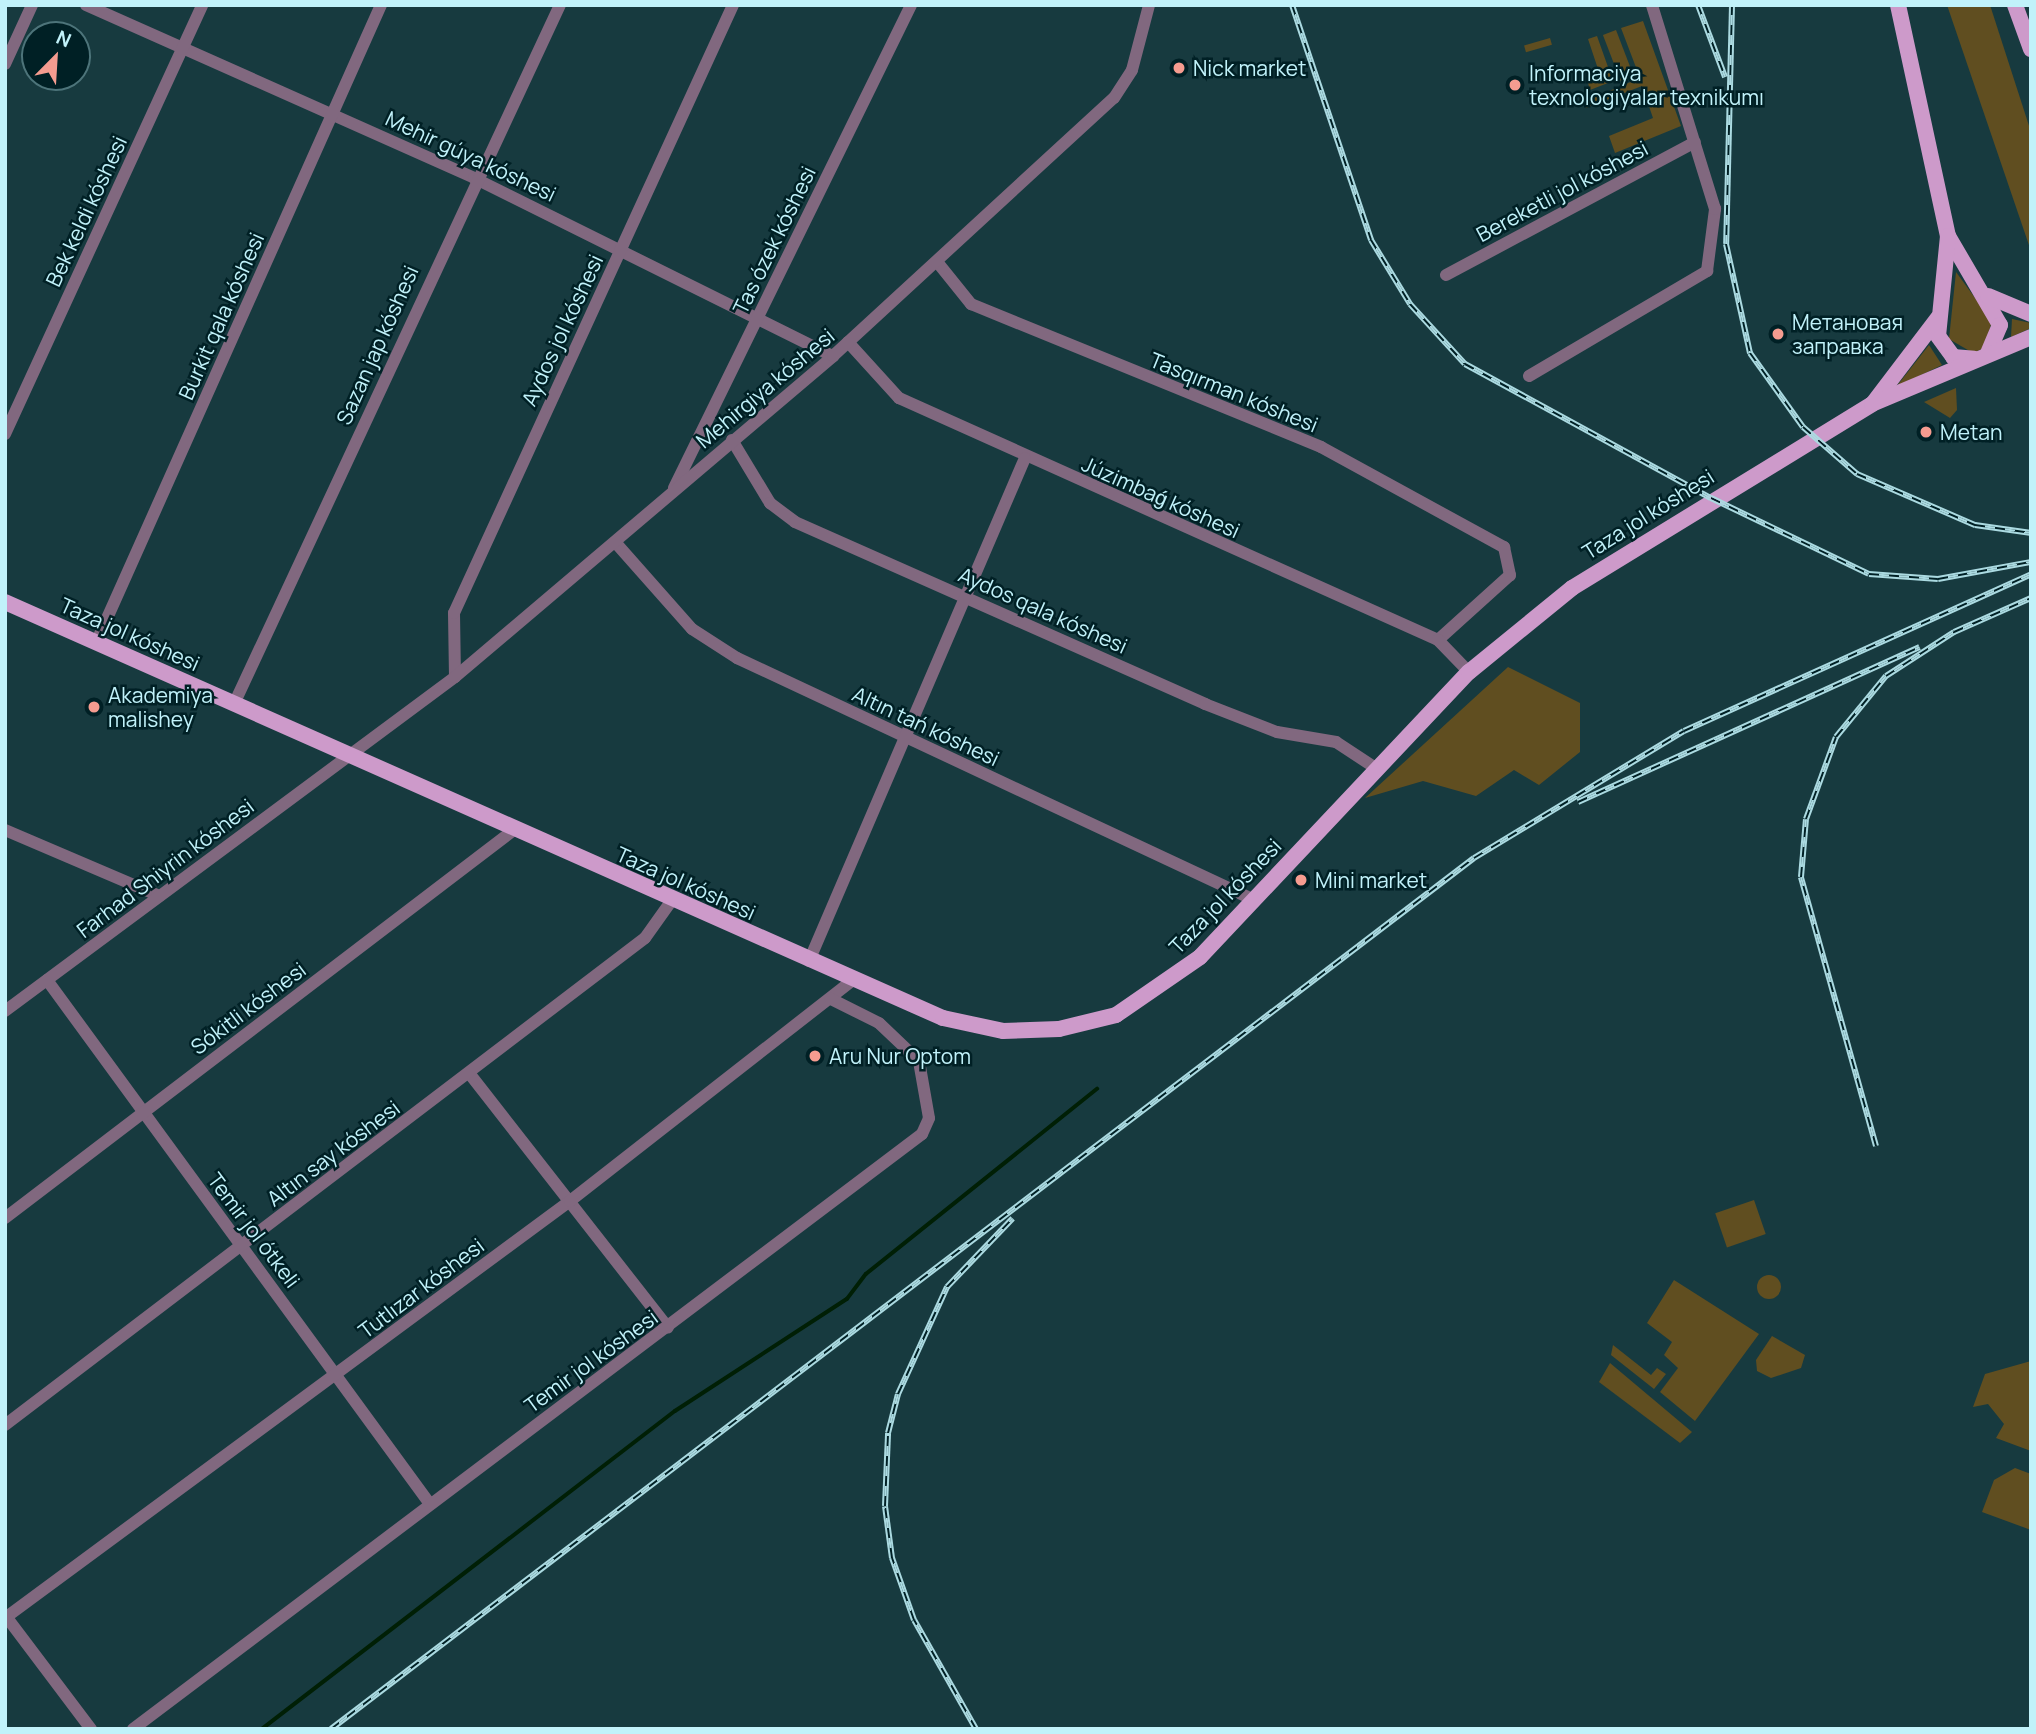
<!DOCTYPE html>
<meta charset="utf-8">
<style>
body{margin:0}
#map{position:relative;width:2036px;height:1734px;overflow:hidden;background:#173a3f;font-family:Manrope,sans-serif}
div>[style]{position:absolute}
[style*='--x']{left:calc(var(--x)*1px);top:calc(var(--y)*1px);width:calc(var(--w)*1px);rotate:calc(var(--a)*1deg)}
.green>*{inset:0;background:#604e20;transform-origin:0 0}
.round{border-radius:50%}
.stream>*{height:3.5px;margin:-1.75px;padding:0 1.75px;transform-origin:1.75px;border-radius:1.75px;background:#001f05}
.minor>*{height:12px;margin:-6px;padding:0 6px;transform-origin:6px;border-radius:6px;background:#81687f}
.major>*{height:16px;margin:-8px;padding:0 8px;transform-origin:8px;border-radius:8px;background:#cd9aca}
.rail>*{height:6px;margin-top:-3px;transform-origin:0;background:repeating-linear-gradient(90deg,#002025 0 10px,#abdae1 0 20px);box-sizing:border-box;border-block:2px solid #abdae1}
.dots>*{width:19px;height:19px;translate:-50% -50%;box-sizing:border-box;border:4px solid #002025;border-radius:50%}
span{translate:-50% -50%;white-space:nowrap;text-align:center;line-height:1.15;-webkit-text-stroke:5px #002025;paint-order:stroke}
.poi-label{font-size:21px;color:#c1f2fa}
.left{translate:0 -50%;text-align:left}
.street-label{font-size:21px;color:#c1f2fa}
.frame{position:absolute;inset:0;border:7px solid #c1f2fa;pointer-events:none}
.north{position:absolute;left:21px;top:21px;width:70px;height:70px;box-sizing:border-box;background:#002025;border:2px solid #4d747a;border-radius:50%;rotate:24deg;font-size:19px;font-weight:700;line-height:28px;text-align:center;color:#c1f2fa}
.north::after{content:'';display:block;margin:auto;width:24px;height:32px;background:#f59c90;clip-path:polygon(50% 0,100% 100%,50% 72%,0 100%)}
</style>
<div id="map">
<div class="green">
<div style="clip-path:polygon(1947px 5px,1990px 5px,2031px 132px,2031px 251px)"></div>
<div style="clip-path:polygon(1643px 21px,1681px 126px,1615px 153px,1609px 136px,1653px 118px,1642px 86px,1586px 108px,1583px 102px,1640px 78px,1621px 28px)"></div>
<div style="left:1616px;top:30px;width:49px;height:14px;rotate:69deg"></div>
<div style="clip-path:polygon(1597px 36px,1613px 81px,1590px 90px,1588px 83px,1601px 78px,1588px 39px)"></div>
<div style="left:1550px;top:38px;width:7px;height:27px;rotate:74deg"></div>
<div style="clip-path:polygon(1956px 272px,1992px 321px,1984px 348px,1973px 353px,1949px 339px)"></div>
<div style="clip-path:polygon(2012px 319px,2031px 323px,2031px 328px,2011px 337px)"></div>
<div style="clip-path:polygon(1929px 345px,1942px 365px,1896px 387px)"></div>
<div style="clip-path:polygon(1956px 388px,1957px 410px,1950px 418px,1924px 402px)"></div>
<div style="clip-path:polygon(1508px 667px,1580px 703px,1580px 752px,1539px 785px,1514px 770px,1476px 796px,1423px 781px,1365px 798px)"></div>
<div style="left:1754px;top:1200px;width:36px;height:41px;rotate:71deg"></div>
<div class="round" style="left:1757px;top:1275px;width:24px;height:24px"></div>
<div style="clip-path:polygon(1674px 1280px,1759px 1334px,1695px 1421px,1660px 1392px,1678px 1368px,1664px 1355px,1672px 1342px,1647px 1323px)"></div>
<div style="clip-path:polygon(1772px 1336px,1805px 1355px,1801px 1368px,1771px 1378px,1757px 1371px,1756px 1360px)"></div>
<div style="clip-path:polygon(1613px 1345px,1651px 1375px,1657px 1368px,1666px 1374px,1654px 1389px,1611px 1355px)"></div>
<div style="clip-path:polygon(2031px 1361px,2031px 1451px,1996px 1438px,2004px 1424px,1988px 1404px,1973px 1407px,1985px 1374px)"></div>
<div style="clip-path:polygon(1610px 1363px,1692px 1432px,1680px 1443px,1599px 1382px)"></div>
<div style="clip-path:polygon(2015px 1468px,2031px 1474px,2031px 1530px,1982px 1512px,1994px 1480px)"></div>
</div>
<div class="stream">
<div style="--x:262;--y:1729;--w:521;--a:-37.6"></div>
<div style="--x:675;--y:1411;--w:205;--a:-33.1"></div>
<div style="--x:847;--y:1299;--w:31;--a:-53"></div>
<div style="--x:866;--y:1274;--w:296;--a:-38.7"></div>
</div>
<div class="minor">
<div style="--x:86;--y:5;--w:425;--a:24"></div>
<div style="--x:474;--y:178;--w:401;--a:26.4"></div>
<div style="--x:5;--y:64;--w:65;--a:-65.4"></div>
<div style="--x:938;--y:263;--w:53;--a:51.2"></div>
<div style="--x:971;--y:304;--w:378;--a:22.2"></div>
<div style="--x:1321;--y:447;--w:209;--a:28.7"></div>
<div style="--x:1504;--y:547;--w:29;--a:78"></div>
<div style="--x:1510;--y:575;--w:97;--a:137.9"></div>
<div style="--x:1446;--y:275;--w:282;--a:-28.1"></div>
<div style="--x:848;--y:342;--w:76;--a:47.7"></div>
<div style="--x:899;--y:398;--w:591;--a:24.18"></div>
<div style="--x:1438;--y:640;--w:45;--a:45.9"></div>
<div style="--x:1529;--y:376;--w:207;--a:-30.5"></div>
<div style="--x:1707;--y:271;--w:63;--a:-82.6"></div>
<div style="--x:1715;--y:209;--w:214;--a:-107.2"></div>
<div style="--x:5;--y:434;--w:472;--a:-65.3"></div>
<div style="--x:732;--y:440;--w:74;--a:58.9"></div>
<div style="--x:770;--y:503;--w:31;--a:37"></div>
<div style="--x:795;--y:522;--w:449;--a:23.9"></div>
<div style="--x:1205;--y:704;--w:77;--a:21.3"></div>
<div style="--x:1277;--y:732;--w:60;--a:9.6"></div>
<div style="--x:1336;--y:742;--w:45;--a:33.3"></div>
<div style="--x:674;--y:488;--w:538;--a:-63.86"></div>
<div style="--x:615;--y:542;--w:116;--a:48.5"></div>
<div style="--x:692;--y:629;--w:54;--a:32.8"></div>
<div style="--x:737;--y:658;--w:571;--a:25.08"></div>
<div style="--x:96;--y:643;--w:699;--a:-65.93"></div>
<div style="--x:455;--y:677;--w:64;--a:-90.9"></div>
<div style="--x:454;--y:613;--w:669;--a:-65.35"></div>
<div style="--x:234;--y:704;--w:771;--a:-65"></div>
<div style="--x:5;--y:830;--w:168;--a:23.1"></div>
<div style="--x:809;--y:961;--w:547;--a:-66.76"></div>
<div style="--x:47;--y:980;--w:649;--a:53.84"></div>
<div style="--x:5;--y:1011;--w:560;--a:-36.58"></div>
<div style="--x:455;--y:677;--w:496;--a:-40.3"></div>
<div style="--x:833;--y:356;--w:381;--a:-42.6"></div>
<div style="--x:1114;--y:98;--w:33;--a:-57"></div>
<div style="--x:1132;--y:70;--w:67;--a:-75.3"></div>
<div style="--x:469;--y:1073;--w:323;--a:52"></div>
<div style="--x:5;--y:1218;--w:641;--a:-37.33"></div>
<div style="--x:5;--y:1425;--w:804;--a:-37.27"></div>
<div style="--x:645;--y:938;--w:47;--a:-54.6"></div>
<div style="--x:5;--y:1615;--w:143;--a:53"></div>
<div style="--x:5;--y:1618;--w:702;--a:-36.43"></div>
<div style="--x:570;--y:1201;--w:359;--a:-38"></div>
<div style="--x:133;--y:1729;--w:988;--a:-37.02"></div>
<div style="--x:922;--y:1134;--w:17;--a:-66"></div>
<div style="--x:929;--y:1118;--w:58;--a:-100"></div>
<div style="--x:919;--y:1061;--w:55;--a:-136.5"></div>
<div style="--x:879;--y:1023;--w:54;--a:-153.4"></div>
</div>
<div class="major">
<div style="--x:1898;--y:5;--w:236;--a:77.8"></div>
<div style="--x:1948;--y:236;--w:103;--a:59.7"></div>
<div style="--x:2000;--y:325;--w:30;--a:113"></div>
<div style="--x:2015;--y:5;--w:47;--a:70"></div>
<div style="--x:1948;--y:236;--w:100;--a:95.7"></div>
<div style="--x:1938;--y:336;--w:26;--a:54"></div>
<div style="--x:1953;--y:357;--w:21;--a:5"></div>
<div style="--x:1988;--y:296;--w:47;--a:22.7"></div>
<div style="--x:1874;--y:402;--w:106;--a:-52.7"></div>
<div style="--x:5;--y:602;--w:1026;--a:23.92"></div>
<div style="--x:943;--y:1018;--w:61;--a:12.2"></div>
<div style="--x:1003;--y:1031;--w:56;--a:-2"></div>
<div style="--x:1059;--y:1029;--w:59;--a:-13.8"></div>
<div style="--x:1116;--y:1015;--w:102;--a:-34.6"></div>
<div style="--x:1200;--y:957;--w:392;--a:-46.7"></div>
<div style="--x:1469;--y:672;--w:133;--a:-39.2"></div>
<div style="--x:1572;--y:588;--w:352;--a:-31.5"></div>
<div style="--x:1872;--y:404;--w:173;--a:-22.8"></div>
</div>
<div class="rail">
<div style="--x:1292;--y:5;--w:248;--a:71.4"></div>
<div style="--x:1371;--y:240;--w:75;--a:58.6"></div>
<div style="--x:1410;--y:304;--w:81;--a:47.5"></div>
<div style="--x:1465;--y:364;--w:280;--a:28.6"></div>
<div style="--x:1711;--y:498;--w:175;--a:25.7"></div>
<div style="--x:1869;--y:574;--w:69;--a:4.1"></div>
<div style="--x:1938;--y:579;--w:95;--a:-10.4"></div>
<div style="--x:1698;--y:5;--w:77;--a:69.4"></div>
<div style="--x:1732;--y:5;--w:239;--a:91.4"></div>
<div style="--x:1726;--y:244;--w:112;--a:77.6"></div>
<div style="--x:1750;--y:353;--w:91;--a:54.4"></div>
<div style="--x:1803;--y:427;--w:72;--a:41"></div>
<div style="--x:1857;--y:474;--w:129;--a:23.4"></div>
<div style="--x:1975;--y:525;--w:57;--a:8.1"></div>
<div style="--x:1578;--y:802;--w:375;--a:-24.4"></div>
<div style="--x:1876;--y:1146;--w:279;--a:-105.6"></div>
<div style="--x:1801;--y:877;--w:58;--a:-85.1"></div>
<div style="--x:1806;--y:819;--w:87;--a:-69.9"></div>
<div style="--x:1836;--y:737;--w:79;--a:-50.7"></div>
<div style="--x:1886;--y:676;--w:81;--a:-32.9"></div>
<div style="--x:1954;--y:632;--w:84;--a:-23.8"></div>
<div style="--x:331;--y:1729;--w:1437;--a:-37.31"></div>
<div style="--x:1474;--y:858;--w:245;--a:-31.2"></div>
<div style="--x:1684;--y:731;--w:381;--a:-24.3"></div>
<div style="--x:976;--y:1729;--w:125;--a:-119.6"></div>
<div style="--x:914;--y:1620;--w:66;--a:-109.5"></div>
<div style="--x:892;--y:1558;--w:52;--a:-97.7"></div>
<div style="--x:885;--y:1506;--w:73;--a:-87.6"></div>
<div style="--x:888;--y:1433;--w:40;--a:-75.6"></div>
<div style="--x:898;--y:1394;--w:118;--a:-65.4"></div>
<div style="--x:947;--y:1287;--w:95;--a:-46.3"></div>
</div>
<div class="dots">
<div style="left:1179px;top:68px;background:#f59c90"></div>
<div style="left:1515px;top:85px;background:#f59c90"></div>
<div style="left:1778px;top:334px;background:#f59c90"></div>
<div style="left:1926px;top:432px;background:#f59c90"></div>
<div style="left:94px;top:707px;background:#f59c90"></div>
<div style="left:1301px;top:880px;background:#f59c90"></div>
<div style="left:815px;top:1056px;background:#f59c90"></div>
</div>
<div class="poi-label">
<span class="left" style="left:1193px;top:68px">Nick market</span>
<span class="left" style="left:1529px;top:85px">Informaciya<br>texnologiyalar texnikumı</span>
<span class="left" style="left:1792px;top:334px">Метановая<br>заправка</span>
<span class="left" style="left:1940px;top:432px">Metan</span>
<span class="left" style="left:108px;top:707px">Akademiya<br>malishey</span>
<span class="left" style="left:1315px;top:880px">Mini market</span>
<span class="left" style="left:829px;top:1056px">Aru Nur Optom</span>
</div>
<div class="street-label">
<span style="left:471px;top:156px;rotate:25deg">Mehir gúyа kóshesi</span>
<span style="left:1562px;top:191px;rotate:-28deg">Bereketli jol kóshesi</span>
<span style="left:86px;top:211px;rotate:-65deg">Bek keldi kóshesi</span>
<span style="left:774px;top:240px;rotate:-64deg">Tas ózek kóshesi</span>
<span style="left:221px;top:316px;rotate:-66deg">Burkit qala kóshesi</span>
<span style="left:562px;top:330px;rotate:-65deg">Aydos jol kóshesi</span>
<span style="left:377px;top:345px;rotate:-66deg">Sazan jap kóshesi</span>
<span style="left:765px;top:388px;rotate:-40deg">Mehirgiya kóshesi</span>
<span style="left:1234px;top:392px;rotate:22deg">Tasqırman kóshesi</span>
<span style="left:1161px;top:497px;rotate:24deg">Júzimbaǵ kóshesi</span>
<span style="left:1648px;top:514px;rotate:-32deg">Taza jol kóshesi</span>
<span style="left:1043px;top:610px;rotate:24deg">Aydos qala kóshesi</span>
<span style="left:130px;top:634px;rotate:24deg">Taza jol kóshesi</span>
<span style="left:926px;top:726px;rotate:25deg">Altın tań kóshesi</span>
<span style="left:165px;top:868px;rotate:-37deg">Farhad Shiyrin kóshesi</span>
<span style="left:686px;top:883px;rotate:24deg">Taza jol kóshesi</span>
<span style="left:1225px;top:896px;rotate:-46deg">Taza jol kóshesi</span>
<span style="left:248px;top:1008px;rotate:-37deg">Sókitli kóshesi</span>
<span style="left:333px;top:1153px;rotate:-37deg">Altın say kóshesi</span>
<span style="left:254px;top:1230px;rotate:53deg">Temir jol ótkeli</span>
<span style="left:421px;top:1288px;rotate:-37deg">Tutlızar kóshesi</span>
<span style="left:591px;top:1361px;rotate:-36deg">Temir jol kóshesi</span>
</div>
<div class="frame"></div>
<div class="north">N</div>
</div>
